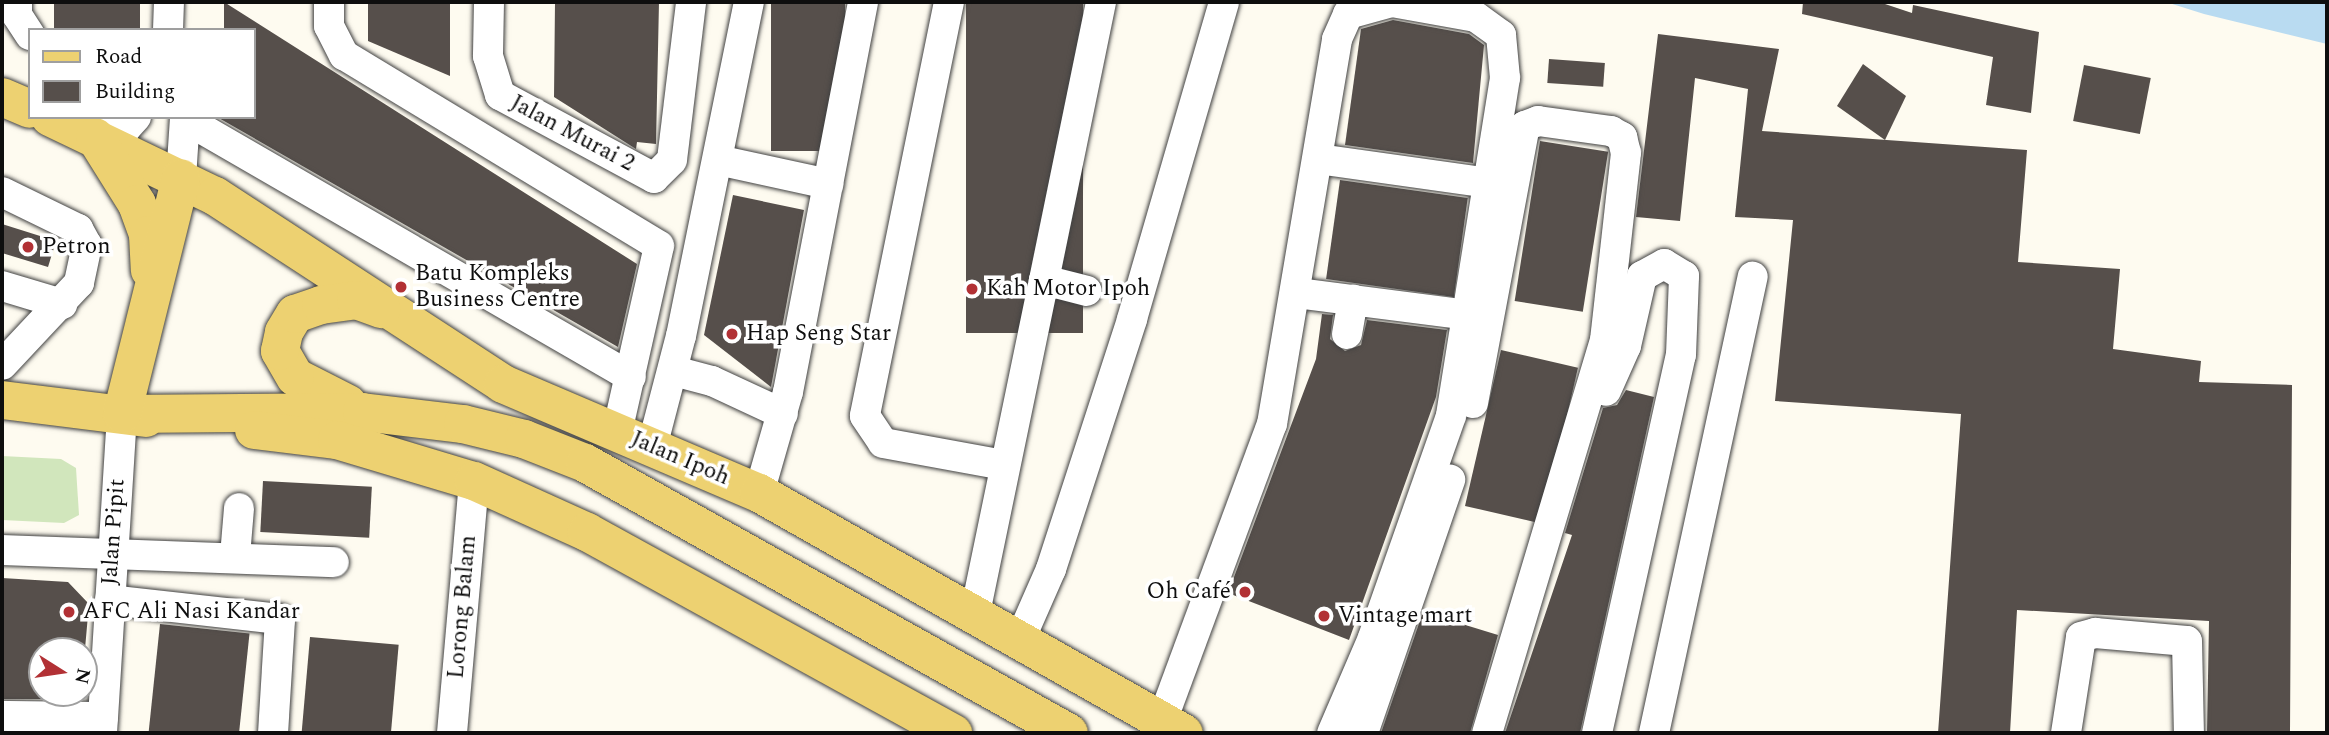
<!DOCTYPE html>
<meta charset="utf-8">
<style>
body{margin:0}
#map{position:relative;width:2329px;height:735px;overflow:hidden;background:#fefbf0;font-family:Spectral,serif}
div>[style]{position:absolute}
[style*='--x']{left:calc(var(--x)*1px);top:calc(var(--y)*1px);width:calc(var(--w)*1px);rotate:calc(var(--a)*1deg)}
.green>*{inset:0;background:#d1e6bc}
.water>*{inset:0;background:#b9dbf1}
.building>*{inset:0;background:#564f4b;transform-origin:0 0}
.roads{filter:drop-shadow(0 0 2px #414141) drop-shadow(0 0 2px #414141)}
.minor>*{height:30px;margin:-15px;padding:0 15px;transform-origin:15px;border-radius:15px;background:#fff}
.major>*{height:38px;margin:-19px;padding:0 19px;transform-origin:19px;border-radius:19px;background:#edd171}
.dots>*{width:19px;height:19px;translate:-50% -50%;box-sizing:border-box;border:4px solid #fff;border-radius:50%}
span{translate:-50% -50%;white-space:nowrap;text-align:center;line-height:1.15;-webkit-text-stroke:7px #fff;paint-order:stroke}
.street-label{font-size:23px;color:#0e0e0e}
.poi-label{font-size:23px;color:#0e0e0e}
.left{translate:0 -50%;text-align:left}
.right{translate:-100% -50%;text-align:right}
.frame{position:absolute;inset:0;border:4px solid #0e0e0e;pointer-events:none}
.legend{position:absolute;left:28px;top:28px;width:228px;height:91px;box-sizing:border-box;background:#fff;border:2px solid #9f9f9f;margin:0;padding:9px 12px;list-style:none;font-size:21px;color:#0e0e0e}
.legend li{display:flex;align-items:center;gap:14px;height:35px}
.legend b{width:35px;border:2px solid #9f9f9f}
.north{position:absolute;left:28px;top:637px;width:70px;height:70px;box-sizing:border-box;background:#fff;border:2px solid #9f9f9f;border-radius:50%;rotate:102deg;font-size:19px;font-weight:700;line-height:28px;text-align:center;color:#0e0e0e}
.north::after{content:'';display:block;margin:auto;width:24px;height:32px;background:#b23135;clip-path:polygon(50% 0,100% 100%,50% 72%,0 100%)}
</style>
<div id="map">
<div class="green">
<div style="clip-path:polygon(2px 456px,61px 459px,76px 468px,79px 515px,64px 523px,2px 520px)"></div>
</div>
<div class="water">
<div style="clip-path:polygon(2166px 2px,2327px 2px,2327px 44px,2204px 14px)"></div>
</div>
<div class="building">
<div style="left:54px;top:2px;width:86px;height:28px"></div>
<div style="clip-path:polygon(224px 2px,637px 264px,618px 347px,217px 117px,254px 117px,254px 30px,224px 30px)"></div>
<div style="clip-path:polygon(368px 2px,450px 2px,450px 76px,368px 41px)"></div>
<div style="clip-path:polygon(555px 2px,659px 2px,656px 144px,637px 142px,636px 149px,554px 97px)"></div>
<div style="left:771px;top:2px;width:74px;height:149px"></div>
<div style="left:966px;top:2px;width:117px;height:331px"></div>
<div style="clip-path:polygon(1803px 2px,1879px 2px,1912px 13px,1913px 5px,2039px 32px,2031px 113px,1986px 105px,1993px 57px,1802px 14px)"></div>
<div style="clip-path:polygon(1393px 20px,1469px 34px,1484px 45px,1473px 163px,1345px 145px,1361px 29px)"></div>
<div style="clip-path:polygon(1658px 34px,1779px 49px,1762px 131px,2027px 150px,2018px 262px,2120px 269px,2113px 349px,2201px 361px,2199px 382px,2292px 385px,2290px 733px,2207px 733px,2209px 621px,2017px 610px,2010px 733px,1938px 733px,1961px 414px,1775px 401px,1793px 220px,1735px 217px,1748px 89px,1695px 78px,1680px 221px,1636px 217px)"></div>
<div style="left:1549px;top:59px;width:56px;height:24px;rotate:4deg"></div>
<div style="clip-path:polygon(1863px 64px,1906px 96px,1885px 140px,1837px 106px)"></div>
<div style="left:2084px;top:65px;width:68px;height:57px;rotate:11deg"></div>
<div style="left:1540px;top:141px;width:69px;height:162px;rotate:9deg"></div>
<div style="left:1340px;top:180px;width:129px;height:100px;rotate:8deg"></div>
<div style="clip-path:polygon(733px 195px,804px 210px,771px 387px,704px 335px)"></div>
<div style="clip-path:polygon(2px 224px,56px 241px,48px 267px,2px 253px)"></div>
<div style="clip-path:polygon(1322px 314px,1333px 315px,1330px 339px,1345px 351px,1361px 345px,1367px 320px,1447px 330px,1436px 397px,1349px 640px,1228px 593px,1316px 359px)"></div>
<div style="left:1501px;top:350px;width:79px;height:160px;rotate:13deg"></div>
<div style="clip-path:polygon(1626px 390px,1654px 397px,1580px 733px,1505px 733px,1572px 535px,1565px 533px,1603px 408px,1617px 405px)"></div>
<div style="left:263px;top:481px;width:109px;height:51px;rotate:3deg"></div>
<div style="clip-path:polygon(2px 578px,68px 582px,89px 604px,84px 660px,84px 651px,42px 651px,42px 693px,81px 693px,80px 699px,2px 699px)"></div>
<div style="clip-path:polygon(1423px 612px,1498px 635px,1470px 733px,1381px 733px)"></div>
<div style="left:160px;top:624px;width:90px;height:109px;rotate:6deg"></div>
<div style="left:310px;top:637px;width:89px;height:96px;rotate:5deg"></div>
</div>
<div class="roads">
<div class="minor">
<div style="--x:17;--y:2;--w:13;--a:90"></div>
<div style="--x:17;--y:15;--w:24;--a:57"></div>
<div style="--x:329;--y:2;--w:24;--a:90"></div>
<div style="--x:329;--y:26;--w:33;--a:63"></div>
<div style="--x:344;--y:55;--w:368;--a:31.2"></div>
<div style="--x:659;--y:246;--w:191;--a:102.7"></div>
<div style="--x:489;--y:2;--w:54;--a:91.1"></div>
<div style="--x:488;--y:56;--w:41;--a:72.9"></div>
<div style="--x:500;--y:95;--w:175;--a:28.3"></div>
<div style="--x:654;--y:178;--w:25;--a:-45"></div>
<div style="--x:672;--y:160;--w:159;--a:-83.1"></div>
<div style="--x:949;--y:2;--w:422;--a:101.5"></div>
<div style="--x:865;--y:416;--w:32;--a:56"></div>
<div style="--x:883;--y:443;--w:123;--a:10.3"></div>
<div style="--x:168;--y:30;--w:28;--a:-88"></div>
<div style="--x:185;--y:119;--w:515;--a:30.05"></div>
<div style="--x:94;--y:136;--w:33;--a:-14"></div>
<div style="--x:126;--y:128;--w:15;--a:-48"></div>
<div style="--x:1318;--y:159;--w:173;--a:8"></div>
<div style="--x:718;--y:160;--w:113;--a:12.3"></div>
<div style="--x:181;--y:178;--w:61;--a:-86.2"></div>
<div style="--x:2;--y:192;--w:85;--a:26"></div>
<div style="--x:78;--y:229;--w:18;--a:61"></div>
<div style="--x:87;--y:245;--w:39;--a:102"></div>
<div style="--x:79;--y:283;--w:112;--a:133.2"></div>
<div style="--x:1044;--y:280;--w:284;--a:-78.4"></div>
<div style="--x:2;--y:286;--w:63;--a:16.7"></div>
<div style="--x:1297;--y:293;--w:172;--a:7.3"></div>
<div style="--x:1347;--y:334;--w:35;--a:-80"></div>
<div style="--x:674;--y:371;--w:39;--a:15"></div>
<div style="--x:712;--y:381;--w:78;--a:24.9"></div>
<div style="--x:1473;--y:403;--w:282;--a:-79.4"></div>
<div style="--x:1525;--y:126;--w:14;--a:-21"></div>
<div style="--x:1538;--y:121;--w:74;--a:7.8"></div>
<div style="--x:1611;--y:131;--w:13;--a:29"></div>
<div style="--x:1622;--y:137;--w:16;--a:76"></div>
<div style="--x:1626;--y:153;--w:188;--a:96.4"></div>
<div style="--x:1605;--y:340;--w:410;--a:106.7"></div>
<div style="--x:652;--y:447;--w:115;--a:-75.4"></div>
<div style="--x:681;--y:336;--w:341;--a:-78.5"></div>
<div style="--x:759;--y:493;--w:105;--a:-74"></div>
<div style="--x:788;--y:392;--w:397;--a:-79.1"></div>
<div style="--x:2;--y:550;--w:332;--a:2.1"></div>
<div style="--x:235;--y:556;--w:48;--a:-85.2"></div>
<div style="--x:110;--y:600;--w:171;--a:6.4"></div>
<div style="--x:280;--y:619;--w:114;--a:93.5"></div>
<div style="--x:974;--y:618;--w:345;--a:-78.3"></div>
<div style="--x:1044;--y:280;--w:44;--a:14.3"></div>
<div style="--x:1019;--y:642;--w:80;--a:-66.3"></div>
<div style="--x:1051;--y:569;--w:263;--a:-72"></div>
<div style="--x:1132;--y:319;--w:330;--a:-73.8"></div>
<div style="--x:2;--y:716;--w:101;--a:0.6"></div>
<div style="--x:1162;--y:721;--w:317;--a:-69.7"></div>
<div style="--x:1272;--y:424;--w:390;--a:-80.4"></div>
<div style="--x:1337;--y:39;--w:27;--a:-66"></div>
<div style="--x:1348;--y:14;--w:46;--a:-15.3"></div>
<div style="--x:1392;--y:2;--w:85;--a:10.1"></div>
<div style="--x:1476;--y:17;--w:31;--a:36"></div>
<div style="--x:1501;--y:35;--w:43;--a:84.7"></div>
<div style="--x:1505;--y:78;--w:342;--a:99.1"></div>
<div style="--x:1451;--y:416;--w:235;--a:109.4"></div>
<div style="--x:1373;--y:638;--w:103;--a:113.3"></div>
<div style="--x:102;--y:733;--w:320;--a:-86.4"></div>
<div style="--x:452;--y:733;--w:253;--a:-85"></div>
<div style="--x:1363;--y:733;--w:268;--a:-71"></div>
<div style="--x:1597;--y:733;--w:387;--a:-77.5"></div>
<div style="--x:1681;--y:355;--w:79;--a:-87.8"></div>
<div style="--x:1684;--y:276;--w:23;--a:-149"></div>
<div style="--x:1664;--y:264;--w:25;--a:151"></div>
<div style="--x:1642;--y:276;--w:72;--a:102.9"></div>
<div style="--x:1626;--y:346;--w:49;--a:114"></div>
<div style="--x:1654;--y:733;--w:467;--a:-77.8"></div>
<div style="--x:2066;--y:733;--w:97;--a:-81.1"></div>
<div style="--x:2081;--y:637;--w:15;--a:-16"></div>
<div style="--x:2095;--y:633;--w:92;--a:5"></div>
<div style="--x:2187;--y:641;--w:92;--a:88.8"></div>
</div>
<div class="major">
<div style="--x:2;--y:97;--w:30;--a:23"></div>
<div style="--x:50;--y:117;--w:183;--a:25.6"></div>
<div style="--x:215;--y:196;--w:344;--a:33.1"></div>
<div style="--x:503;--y:384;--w:278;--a:23.1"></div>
<div style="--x:759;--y:493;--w:488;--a:29.5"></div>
<div style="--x:95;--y:137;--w:79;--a:57.9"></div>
<div style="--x:137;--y:204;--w:33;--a:70"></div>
<div style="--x:148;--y:235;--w:35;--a:87"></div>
<div style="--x:2;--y:400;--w:145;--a:7.1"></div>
<div style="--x:348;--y:404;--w:59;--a:-153"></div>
<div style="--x:295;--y:377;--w:30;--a:-120"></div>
<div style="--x:280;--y:351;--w:19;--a:-78"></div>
<div style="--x:284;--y:332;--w:21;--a:-59"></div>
<div style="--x:295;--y:314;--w:28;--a:-19"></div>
<div style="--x:321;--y:305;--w:35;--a:-8"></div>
<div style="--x:356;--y:300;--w:27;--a:20"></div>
<div style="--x:122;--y:414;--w:240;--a:-0.5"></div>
<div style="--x:362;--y:412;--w:102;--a:6.8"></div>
<div style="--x:463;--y:424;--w:63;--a:13.8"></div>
<div style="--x:524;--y:439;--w:66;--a:21.5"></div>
<div style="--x:585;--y:463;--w:554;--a:29.16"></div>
<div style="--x:122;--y:414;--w:243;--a:-76"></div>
<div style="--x:254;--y:430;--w:84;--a:6.9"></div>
<div style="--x:337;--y:440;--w:143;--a:16.7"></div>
<div style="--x:474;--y:481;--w:124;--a:24.3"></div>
<div style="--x:587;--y:532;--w:418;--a:28.8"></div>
</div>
</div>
<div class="dots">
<div style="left:28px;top:247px;background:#b23135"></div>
<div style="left:401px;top:287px;background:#b23135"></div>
<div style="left:972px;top:289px;background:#b23135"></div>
<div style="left:732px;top:334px;background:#b23135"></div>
<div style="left:1245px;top:592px;background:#b23135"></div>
<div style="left:69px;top:612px;background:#b23135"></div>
<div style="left:1324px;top:616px;background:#b23135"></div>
</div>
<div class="street-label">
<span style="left:572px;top:134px;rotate:28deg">Jalan Murai 2</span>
<span style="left:680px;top:459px;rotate:23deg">Jalan Ipoh</span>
<span style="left:114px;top:532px;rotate:-86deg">Jalan Pipit</span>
<span style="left:463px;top:607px;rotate:-85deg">Lorong Balam</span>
</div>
<div class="poi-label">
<span class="left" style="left:42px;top:247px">Petron</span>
<span class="left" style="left:415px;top:287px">Batu Kompleks<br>Business Centre</span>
<span class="left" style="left:986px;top:289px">Kah Motor Ipoh</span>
<span class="left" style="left:746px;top:334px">Hap Seng Star</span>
<span class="right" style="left:1231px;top:592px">Oh Café</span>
<span class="left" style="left:83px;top:612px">AFC Ali Nasi Kandar</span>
<span class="left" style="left:1338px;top:616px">Vintage mart</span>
</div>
<div class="frame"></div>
<ul class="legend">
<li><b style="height:9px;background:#edd171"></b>Road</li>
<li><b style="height:19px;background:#564f4b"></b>Building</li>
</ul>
<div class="north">N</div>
</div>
